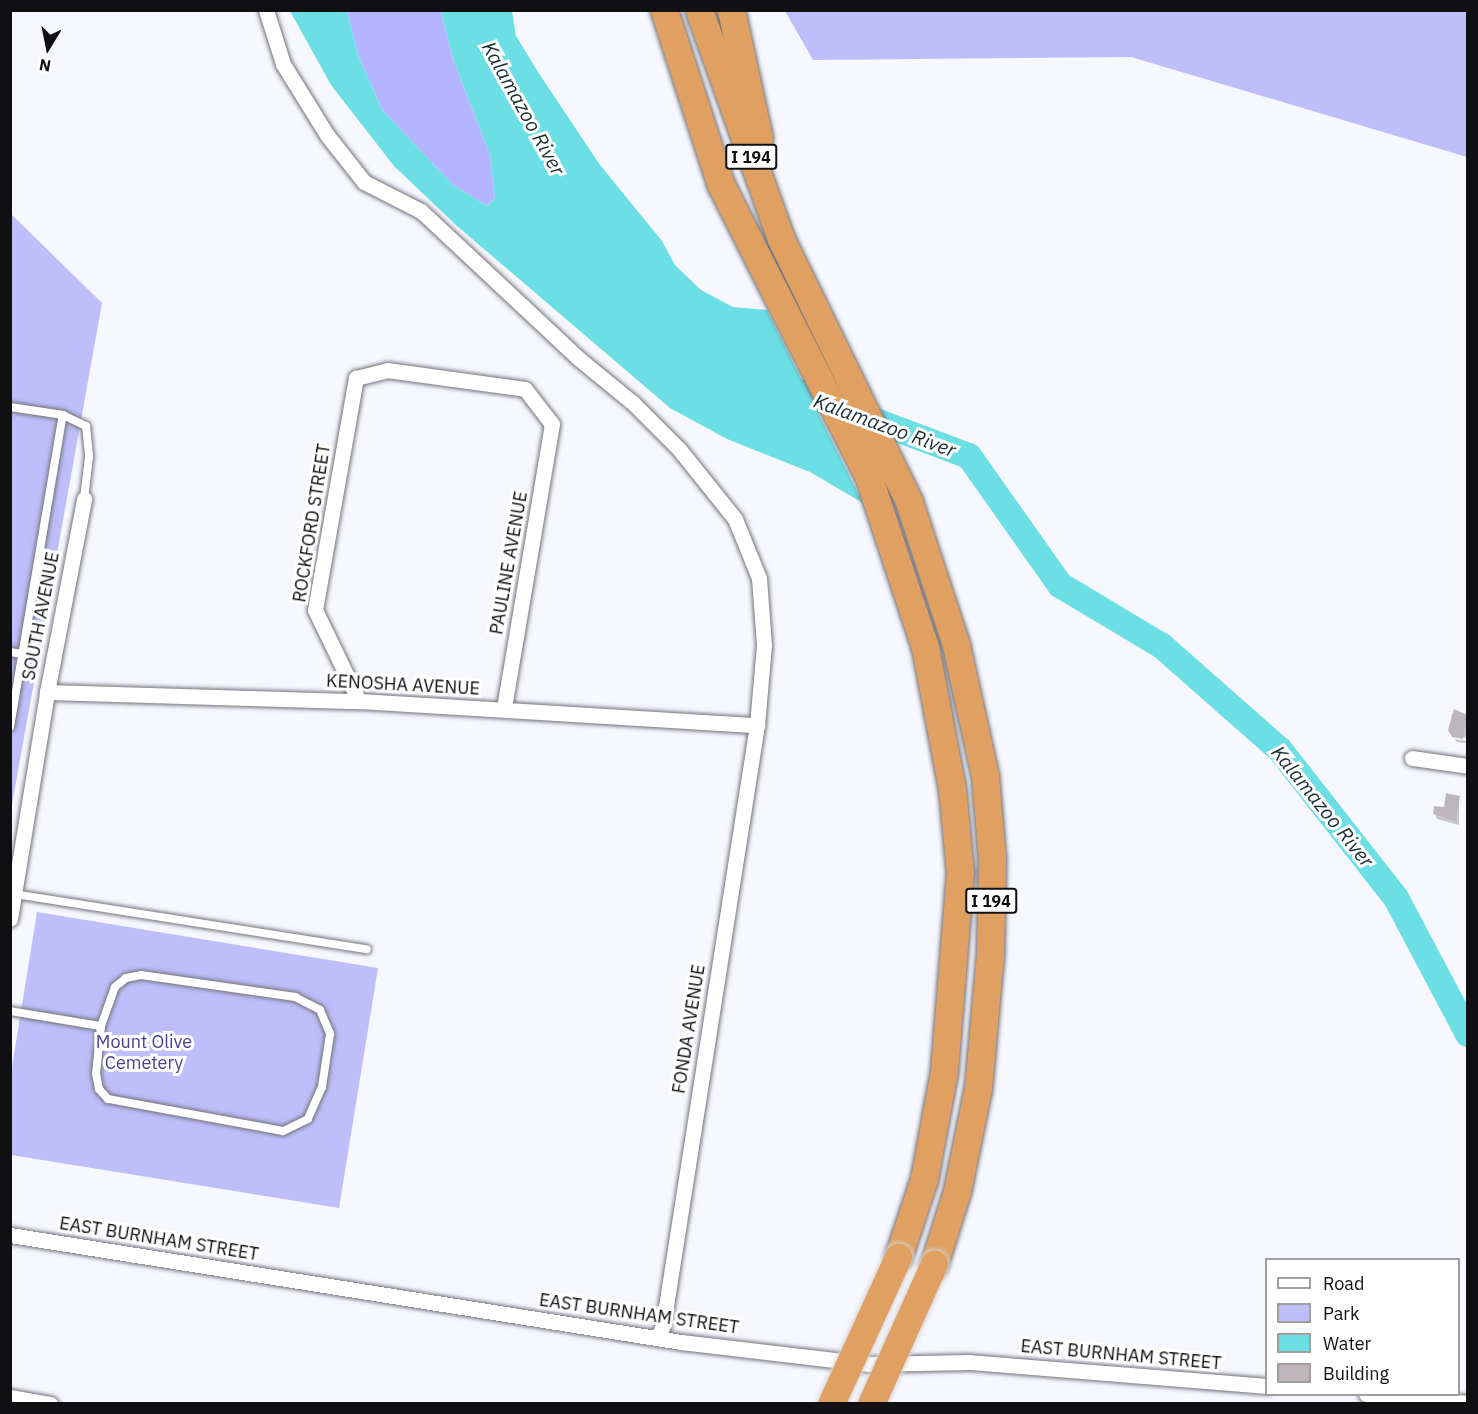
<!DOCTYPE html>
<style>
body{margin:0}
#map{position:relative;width:1478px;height:1414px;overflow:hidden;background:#f7f7ff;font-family:"IBM Plex Sans",sans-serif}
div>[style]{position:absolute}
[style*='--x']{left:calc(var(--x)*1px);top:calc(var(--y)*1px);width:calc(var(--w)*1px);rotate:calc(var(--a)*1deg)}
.green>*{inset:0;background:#bebefb}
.forest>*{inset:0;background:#b5b4fe}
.water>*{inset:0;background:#6cdfe4}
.shadow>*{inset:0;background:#0003}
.river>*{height:26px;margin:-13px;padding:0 13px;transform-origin:13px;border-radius:13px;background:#6cdfe4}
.building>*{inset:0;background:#bdb7bc}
.roads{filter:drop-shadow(0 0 2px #73737a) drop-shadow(0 0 2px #73737a)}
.service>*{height:8px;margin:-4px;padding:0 4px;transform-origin:4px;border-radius:4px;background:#fff}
.minor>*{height:15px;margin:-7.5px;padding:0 7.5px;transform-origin:7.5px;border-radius:7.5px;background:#fff}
.motorway>*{height:27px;margin:-13.5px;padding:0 13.5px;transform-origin:13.5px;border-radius:13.5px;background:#dfa061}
.bridges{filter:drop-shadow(0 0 2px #d4d4d4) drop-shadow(0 0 2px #d4d4d4)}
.motorway-bridge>*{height:27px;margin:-13.5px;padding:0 13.5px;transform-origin:13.5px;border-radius:13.5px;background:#dfa061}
span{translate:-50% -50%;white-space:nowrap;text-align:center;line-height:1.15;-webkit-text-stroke:6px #fff;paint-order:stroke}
.shield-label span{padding:2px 4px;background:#fff;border:2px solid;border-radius:4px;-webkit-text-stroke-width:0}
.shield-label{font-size:16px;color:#101012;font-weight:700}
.street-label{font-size:18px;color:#101012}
.park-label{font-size:18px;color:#494094}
.water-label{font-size:20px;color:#192e2e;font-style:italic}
.frame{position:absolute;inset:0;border:12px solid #101012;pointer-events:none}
.legend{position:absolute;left:1265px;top:1258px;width:195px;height:138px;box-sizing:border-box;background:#fff;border:2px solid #9f9fa0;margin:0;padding:8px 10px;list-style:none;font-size:18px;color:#101012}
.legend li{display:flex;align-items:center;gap:12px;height:30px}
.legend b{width:30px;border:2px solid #9f9fa0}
.north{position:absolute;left:18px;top:18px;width:60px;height:60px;-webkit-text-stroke:4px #fff;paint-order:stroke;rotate:190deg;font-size:16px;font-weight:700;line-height:24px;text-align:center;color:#101012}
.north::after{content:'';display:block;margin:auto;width:21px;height:27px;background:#101012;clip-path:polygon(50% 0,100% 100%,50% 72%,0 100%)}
</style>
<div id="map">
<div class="green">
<div style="clip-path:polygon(785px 11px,1467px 11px,1467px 157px,1131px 57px,813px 60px)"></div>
<div style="clip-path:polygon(11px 214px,102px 303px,11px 810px)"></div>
<div style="clip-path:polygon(37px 912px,378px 968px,339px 1208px,11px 1155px,11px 1073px)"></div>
</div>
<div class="forest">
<div style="clip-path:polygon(347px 11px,441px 11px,453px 59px,490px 155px,495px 198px,487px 206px,453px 185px,382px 110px,358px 55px)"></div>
</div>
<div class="water">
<div style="clip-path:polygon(290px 11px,347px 11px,358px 55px,382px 110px,453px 185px,487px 206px,495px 198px,490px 155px,453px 59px,441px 11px,512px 11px,516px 36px,538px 72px,600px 165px,662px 241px,675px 265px,701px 290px,733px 307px,767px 310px,863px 503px,810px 472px,727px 439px,670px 408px,457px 226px,394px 166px,331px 85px)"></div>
</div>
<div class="shadow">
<div style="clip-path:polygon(1459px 712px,1468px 719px,1467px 738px,1453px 736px,1450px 729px,1452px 714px)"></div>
<div style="clip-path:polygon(1455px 739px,1466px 741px,1466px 743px,1457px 742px)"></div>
<div style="clip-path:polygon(1459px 797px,1459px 825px,1437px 819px,1435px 814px)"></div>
</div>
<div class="river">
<div style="--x:780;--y:385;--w:202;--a:20.6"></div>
<div style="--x:969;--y:456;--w:158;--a:54.8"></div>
<div style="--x:1060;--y:585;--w:119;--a:30.9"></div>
<div style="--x:1162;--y:646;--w:157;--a:41.4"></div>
<div style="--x:1280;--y:750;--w:188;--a:51.9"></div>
<div style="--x:1396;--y:898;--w:154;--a:62.1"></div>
</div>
<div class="building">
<div style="clip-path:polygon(1454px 709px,1467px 715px,1463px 739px,1452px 737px,1448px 730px)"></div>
<div style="clip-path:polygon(1446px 793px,1460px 796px,1456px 821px,1433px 814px,1434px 806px,1444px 807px)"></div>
</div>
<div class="roads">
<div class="service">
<div style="--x:10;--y:407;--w:54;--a:8.6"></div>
<div style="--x:63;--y:415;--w:25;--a:26"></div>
<div style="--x:86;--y:426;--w:31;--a:84"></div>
<div style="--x:89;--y:457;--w:42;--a:96.8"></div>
<div style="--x:10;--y:652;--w:13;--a:9"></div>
<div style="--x:10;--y:727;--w:316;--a:-80.4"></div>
<div style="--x:14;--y:894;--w:357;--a:8.9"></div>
<div style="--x:141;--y:975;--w:156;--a:8.1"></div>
<div style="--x:295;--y:997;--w:28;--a:27"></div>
<div style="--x:320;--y:1010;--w:26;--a:67"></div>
<div style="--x:330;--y:1034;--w:54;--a:98.6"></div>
<div style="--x:322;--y:1087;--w:35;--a:114"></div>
<div style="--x:308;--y:1119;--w:28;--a:154"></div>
<div style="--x:283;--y:1131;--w:178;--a:-169.6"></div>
<div style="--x:108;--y:1099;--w:13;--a:-132"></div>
<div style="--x:99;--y:1089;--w:15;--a:-101"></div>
<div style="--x:96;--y:1074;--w:48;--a:-84.1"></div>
<div style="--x:101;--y:1026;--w:41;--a:-70.3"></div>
<div style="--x:115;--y:987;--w:14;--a:-39"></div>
<div style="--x:126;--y:978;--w:15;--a:-11"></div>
<div style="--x:10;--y:1011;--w:92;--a:9.4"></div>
</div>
<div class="minor">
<div style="--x:266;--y:10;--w:57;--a:72.5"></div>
<div style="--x:283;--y:64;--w:84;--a:58.2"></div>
<div style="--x:327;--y:135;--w:60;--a:51.8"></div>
<div style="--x:364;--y:182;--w:64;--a:27"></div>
<div style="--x:421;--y:211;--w:215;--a:43.1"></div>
<div style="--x:578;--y:358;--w:71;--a:39.3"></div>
<div style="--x:633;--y:403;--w:65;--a:45"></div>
<div style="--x:679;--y:449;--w:90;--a:51.3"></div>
<div style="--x:735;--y:519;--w:64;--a:67.9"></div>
<div style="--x:759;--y:578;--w:67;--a:85.7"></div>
<div style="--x:764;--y:645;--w:80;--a:95"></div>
<div style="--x:757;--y:725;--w:607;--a:98.9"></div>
<div style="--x:663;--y:1325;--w:14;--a:111"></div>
<div style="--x:47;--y:692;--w:312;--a:1.7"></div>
<div style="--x:359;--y:701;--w:399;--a:3.5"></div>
<div style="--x:359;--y:701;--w:101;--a:-115.8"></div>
<div style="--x:315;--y:610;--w:236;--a:-80"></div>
<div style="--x:356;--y:378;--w:32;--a:-14"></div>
<div style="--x:387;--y:370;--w:139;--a:7.8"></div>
<div style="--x:525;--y:389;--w:44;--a:52.4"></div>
<div style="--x:552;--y:424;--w:289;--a:99.6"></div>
<div style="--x:1412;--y:758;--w:57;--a:8.1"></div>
<div style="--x:10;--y:919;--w:230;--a:-80.7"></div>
<div style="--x:47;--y:692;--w:197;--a:-79.1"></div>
<div style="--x:10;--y:1235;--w:679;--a:9.06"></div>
<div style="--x:681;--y:1342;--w:189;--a:6.7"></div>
<div style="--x:869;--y:1364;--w:100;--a:-1.1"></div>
<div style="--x:969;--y:1362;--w:298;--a:4.6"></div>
<div style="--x:1366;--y:1394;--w:102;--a:5"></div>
<div style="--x:10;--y:1397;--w:41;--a:9.9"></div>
</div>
<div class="motorway">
<div style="--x:664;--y:10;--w:184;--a:72"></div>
<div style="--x:721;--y:185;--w:328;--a:63.2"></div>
<div style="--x:869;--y:478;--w:178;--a:71.7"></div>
<div style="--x:925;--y:647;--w:144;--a:79.2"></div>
<div style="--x:952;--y:788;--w:84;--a:84.6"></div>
<div style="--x:960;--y:872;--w:200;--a:94.6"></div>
<div style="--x:944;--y:1071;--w:110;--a:100.5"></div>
<div style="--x:924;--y:1179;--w:82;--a:108.4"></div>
<div style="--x:699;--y:10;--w:243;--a:70.3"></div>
<div style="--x:781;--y:239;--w:292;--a:64"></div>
<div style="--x:909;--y:502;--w:151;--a:71.8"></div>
<div style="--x:956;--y:645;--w:134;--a:77.5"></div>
<div style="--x:985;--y:776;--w:84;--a:85.2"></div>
<div style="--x:992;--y:860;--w:94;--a:91.2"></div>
<div style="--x:990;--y:954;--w:135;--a:95.1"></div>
<div style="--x:978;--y:1088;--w:105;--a:101.5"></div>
<div style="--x:957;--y:1191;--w:77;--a:107.5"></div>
<div style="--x:731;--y:10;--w:131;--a:77.7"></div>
</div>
</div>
<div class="bridges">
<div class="motorway-bridge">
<div style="--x:831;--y:1404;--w:162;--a:-65.5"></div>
<div style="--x:871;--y:1404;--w:154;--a:-65.8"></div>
</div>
</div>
<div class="shield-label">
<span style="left:751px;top:157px">I 194</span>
<span style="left:991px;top:901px">I 194</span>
</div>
<div class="street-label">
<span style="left:312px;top:523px;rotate:-81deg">ROCKFORD STREET</span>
<span style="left:509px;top:563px;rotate:-80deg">PAULINE AVENUE</span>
<span style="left:41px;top:616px;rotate:-79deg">SOUTH AVENUE</span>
<span style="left:403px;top:685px;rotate:3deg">KENOSHA AVENUE</span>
<span style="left:689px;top:1029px;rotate:-81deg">FONDA AVENUE</span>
<span style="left:159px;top:1239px;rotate:9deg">EAST BURNHAM STREET</span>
<span style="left:639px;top:1314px;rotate:8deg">EAST BURNHAM STREET</span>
<span style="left:1121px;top:1355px;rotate:5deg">EAST BURNHAM STREET</span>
</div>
<div class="park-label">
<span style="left:144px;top:1053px">Mount Olive<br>Cemetery</span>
</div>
<div class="water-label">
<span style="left:524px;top:108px;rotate:61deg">Kalamazoo River</span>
<span style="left:885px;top:425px;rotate:20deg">Kalamazoo River</span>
<span style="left:1323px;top:806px;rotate:51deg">Kalamazoo River</span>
</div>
<div class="frame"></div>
<ul class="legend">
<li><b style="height:8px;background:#fff"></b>Road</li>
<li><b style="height:16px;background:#bebefb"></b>Park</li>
<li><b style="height:16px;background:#6cdfe4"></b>Water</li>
<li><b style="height:16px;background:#bdb7bc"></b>Building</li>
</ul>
<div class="north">N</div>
</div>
